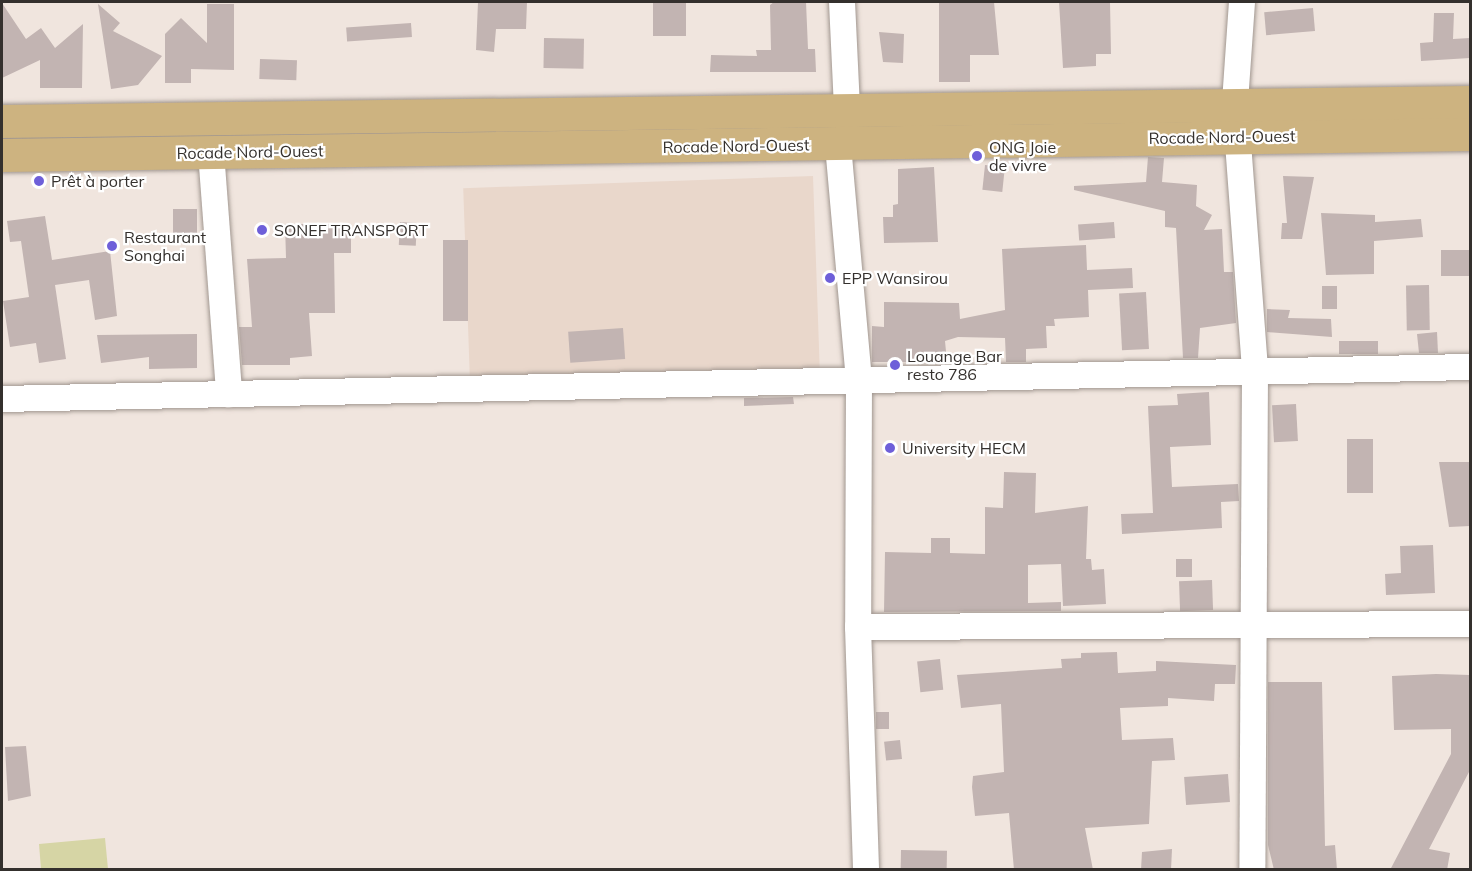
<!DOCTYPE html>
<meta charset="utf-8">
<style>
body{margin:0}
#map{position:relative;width:1472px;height:871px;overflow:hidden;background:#f0e5de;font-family:Mulish,sans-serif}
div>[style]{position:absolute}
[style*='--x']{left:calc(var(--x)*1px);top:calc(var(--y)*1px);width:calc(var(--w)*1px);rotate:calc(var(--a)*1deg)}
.built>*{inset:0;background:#e9d7cb;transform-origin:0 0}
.green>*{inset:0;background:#d6d5a5}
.building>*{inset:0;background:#c2b4b2;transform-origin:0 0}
.roads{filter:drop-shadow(0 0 2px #a19790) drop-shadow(0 0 2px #a19790)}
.minor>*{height:26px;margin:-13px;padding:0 13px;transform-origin:13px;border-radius:13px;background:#fff}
.major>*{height:33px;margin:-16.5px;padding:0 16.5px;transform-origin:16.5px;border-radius:16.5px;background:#cdb380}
.dots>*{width:16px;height:16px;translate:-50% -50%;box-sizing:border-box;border:3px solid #fff;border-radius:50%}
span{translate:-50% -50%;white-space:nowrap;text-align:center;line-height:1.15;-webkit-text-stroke:4.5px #fff;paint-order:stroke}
.street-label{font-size:16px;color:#34302d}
.poi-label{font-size:16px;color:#34302d}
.left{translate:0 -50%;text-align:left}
.frame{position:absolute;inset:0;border:3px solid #34302d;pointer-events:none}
</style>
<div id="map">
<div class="built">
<div style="left:813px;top:176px;width:193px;height:350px;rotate:88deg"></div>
</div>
<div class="green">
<div style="clip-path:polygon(105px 838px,108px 869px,41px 869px,39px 844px)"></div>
</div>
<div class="building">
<div style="clip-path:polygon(478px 2px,527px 2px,526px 29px,496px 29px,494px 52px,476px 50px)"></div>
<div style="left:653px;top:2px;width:33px;height:34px"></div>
<div style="clip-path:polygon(774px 2px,806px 2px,808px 49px,815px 49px,816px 72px,710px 72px,711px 55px,757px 56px,756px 50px,771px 50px,770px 5px)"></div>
<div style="clip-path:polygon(939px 2px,994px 2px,999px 55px,970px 55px,970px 82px,939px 82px)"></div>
<div style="clip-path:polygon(1059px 2px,1110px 2px,1111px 54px,1096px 54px,1096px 66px,1063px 68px)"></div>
<div style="clip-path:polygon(2px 3px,26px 39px,41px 28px,55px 48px,83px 24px,82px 88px,40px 88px,40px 60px,2px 78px)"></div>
<div style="clip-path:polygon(98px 4px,120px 23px,113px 31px,162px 56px,138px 85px,111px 89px)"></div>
<div style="clip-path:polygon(207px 4px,234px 4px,234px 70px,191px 69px,191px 83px,165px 83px,165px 34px,181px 18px,207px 43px)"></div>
<div style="left:1313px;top:8px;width:23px;height:49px;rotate:85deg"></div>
<div style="clip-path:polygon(1434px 13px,1454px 13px,1453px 39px,1470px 38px,1470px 58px,1421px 61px,1420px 43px,1433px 42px)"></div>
<div style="left:411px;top:23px;width:14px;height:65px;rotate:86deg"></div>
<div style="clip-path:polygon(879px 32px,904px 34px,903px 63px,883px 62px)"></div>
<div style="left:544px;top:38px;width:40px;height:30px;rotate:1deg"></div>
<div style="left:260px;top:59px;width:37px;height:20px;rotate:2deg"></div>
<div style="clip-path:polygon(1148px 157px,1164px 158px,1162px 182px,1197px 185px,1196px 206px,1212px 215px,1204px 230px,1222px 229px,1224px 272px,1233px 272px,1236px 323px,1200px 328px,1198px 358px,1183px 358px,1176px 228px,1165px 227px,1165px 211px,1074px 190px,1074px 186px,1146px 182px)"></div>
<div style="left:985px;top:165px;width:20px;height:25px;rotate:6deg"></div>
<div style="clip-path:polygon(934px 167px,938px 242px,884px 243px,883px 217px,893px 217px,893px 205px,898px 204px,898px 169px)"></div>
<div style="clip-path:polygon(1283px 176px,1314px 177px,1302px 239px,1281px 239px,1282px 223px,1287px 223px)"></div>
<div style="left:173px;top:209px;width:24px;height:28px"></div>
<div style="clip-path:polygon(1321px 213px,1375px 215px,1375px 222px,1421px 219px,1423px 237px,1374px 241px,1374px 274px,1326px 275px)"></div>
<div style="clip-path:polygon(45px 216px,52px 260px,110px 251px,117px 316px,95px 320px,89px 280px,55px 285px,66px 359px,39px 363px,36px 343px,10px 347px,3px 301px,29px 297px,21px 241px,10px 242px,7px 221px)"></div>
<div style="left:400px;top:222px;width:17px;height:23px;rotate:3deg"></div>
<div style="left:1114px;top:222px;width:16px;height:36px;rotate:86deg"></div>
<div style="clip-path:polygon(285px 224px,351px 224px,351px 253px,334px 253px,335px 313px,309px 313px,312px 356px,290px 358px,290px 365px,242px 365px,239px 327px,252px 327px,247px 259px,286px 258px)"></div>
<div style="left:443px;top:240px;width:25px;height:81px"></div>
<div style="clip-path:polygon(1086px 245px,1087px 270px,1132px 268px,1133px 288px,1088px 290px,1089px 317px,1054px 319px,1055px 326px,1046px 326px,1047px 348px,1026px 349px,1026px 362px,1006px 362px,1005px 338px,958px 337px,945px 341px,947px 362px,872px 362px,872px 326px,884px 327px,884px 302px,959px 303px,960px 319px,1005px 310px,1002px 249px)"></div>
<div style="left:1441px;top:250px;width:29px;height:26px"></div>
<div style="left:1429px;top:285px;width:45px;height:23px;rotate:89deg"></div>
<div style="left:1322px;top:286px;width:15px;height:23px"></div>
<div style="left:1146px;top:292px;width:57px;height:27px;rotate:87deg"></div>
<div style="clip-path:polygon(1267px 309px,1290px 310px,1288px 318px,1331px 319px,1332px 337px,1267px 332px)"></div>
<div style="left:623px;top:328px;width:31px;height:55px;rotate:86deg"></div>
<div style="clip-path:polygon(1437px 332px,1438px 353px,1419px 353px,1417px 334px)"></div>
<div style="clip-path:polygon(197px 334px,197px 368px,149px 369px,149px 357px,101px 363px,97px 335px)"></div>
<div style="left:1378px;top:341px;width:13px;height:39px;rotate:90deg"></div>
<div style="clip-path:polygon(1209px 392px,1211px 445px,1170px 447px,1172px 487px,1238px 484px,1239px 501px,1221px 502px,1222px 528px,1122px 534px,1121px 514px,1153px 513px,1148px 406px,1178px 405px,1177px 394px)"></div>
<div style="clip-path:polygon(793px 397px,794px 404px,744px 406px,744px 398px)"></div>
<div style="left:1296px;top:404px;width:37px;height:24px;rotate:87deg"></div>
<div style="left:1347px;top:439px;width:26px;height:54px"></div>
<div style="clip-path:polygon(1439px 462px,1470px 462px,1470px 526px,1449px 527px)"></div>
<div style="clip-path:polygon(1004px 472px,1036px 473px,1035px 513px,1088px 506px,1086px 559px,1091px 559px,1092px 570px,1104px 569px,1106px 604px,1063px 606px,1061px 564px,1028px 565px,1028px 603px,1061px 602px,1061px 611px,884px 612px,885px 552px,931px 553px,931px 538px,950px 538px,950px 553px,985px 554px,985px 507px,1003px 508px)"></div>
<div style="clip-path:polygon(1433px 545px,1435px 593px,1386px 595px,1385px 574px,1401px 573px,1400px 546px)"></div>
<div style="left:1176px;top:559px;width:16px;height:18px"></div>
<div style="left:1212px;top:580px;width:30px;height:33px;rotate:88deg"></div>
<div style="clip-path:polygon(1117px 652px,1118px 673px,1156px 671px,1156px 661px,1236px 665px,1235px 684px,1215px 684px,1214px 701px,1168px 698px,1168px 706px,1120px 708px,1122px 740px,1173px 738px,1175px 760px,1152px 761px,1149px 824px,1085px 828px,1093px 870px,1014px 870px,1009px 813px,975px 816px,972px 787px,973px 776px,1004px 772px,1001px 704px,961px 708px,957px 675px,1062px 668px,1061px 659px,1081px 658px,1081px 653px)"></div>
<div style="left:940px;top:659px;width:31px;height:23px;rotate:84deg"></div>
<div style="clip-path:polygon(1436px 674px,1470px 675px,1470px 770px,1429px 849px,1450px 853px,1447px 870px,1390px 870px,1451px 754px,1451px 729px,1394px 730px,1392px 676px)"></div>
<div style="clip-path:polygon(1268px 682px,1322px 682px,1325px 846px,1335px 845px,1337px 870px,1274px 870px,1268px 845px)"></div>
<div style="left:876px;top:712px;width:13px;height:17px"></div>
<div style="left:900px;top:740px;width:19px;height:16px;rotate:84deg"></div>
<div style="clip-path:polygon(26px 746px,31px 796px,8px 801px,5px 747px)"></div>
<div style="left:1228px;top:774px;width:28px;height:44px;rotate:86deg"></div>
<div style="clip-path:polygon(1172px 849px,1171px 870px,1141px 870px,1142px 852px)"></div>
<div style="left:901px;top:850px;width:46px;height:20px;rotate:1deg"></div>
</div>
<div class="roads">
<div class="minor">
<div style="--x:842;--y:2;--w:108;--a:87.3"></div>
<div style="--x:1242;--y:2;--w:101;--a:94"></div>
<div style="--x:1235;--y:103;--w:269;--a:85.7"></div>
<div style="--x:1255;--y:371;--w:499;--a:90.3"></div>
<div style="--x:838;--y:145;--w:236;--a:84.9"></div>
<div style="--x:859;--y:380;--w:247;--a:90.2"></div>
<div style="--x:858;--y:627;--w:243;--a:88.1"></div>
<div style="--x:211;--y:152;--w:243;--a:85.7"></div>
<div style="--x:2;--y:399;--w:1468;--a:-1.25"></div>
<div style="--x:858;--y:627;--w:612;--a:-0.28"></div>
</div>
<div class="major">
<div style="--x:2;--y:121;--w:1468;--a:-0.74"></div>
<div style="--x:2;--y:155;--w:1468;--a:-0.82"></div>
</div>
</div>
<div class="dots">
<div style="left:977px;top:156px;background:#6e5fd9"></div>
<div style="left:39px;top:181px;background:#6e5fd9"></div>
<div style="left:262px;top:230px;background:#6e5fd9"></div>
<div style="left:112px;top:246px;background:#6e5fd9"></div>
<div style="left:830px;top:278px;background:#6e5fd9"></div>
<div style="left:895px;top:365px;background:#6e5fd9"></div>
<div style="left:890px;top:448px;background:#6e5fd9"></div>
</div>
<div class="street-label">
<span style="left:1222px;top:137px;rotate:-1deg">Rocade Nord-Ouest</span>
<span style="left:736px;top:146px;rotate:-1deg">Rocade Nord-Ouest</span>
<span style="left:250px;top:152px;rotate:-1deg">Rocade Nord-Ouest</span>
</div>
<div class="poi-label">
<span class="left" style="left:989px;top:156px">ONG Joie<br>de vivre</span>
<span class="left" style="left:51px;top:181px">Prêt à porter</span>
<span class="left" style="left:274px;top:230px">SONEF TRANSPORT</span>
<span class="left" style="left:124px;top:246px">Restaurant<br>Songhai</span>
<span class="left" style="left:842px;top:278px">EPP Wansirou</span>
<span class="left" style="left:907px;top:365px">Louange Bar<br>resto 786</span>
<span class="left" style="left:902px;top:448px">University HECM</span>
</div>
<div class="frame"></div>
</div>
